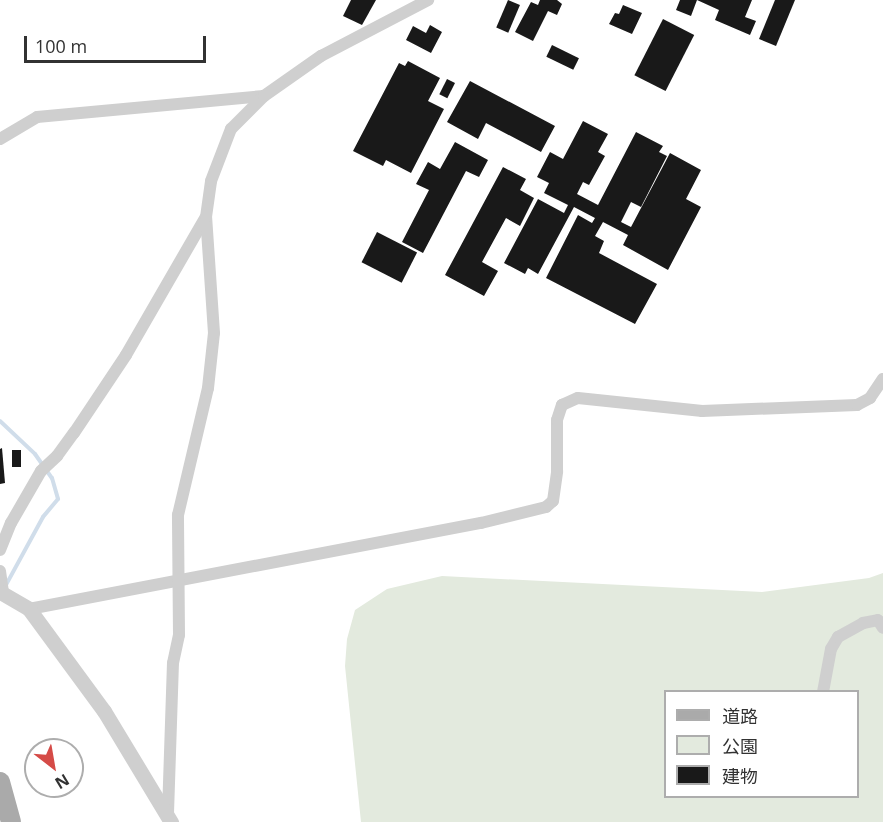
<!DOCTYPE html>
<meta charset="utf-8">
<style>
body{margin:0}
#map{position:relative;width:883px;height:822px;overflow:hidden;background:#fff;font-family:"Open Sans","Noto Sans JP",sans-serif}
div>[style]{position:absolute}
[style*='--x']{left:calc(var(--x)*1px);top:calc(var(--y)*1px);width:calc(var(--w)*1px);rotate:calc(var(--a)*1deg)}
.green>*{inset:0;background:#e3eade}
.stream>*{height:4px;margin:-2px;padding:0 2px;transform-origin:2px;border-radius:2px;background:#d0ddea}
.building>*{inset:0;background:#191919;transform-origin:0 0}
.minor>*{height:12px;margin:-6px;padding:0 6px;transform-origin:6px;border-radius:6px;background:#cfcfcf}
.tertiary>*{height:15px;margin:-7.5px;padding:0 7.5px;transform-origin:7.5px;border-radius:7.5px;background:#cfcfcf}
.primary>*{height:20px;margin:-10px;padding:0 10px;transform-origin:10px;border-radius:10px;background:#aaa}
span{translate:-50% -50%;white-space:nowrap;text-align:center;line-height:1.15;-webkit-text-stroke:6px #fff;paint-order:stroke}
.legend{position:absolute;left:664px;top:690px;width:195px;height:108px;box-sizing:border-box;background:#fff;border:2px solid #adadad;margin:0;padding:8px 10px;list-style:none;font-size:18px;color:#323232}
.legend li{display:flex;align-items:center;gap:12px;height:30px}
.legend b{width:30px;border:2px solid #adadad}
.north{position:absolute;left:24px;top:738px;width:60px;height:60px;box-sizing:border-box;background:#fff;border:2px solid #adadad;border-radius:50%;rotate:149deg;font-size:16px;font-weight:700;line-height:24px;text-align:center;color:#323232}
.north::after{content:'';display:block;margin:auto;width:21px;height:27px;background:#d54b47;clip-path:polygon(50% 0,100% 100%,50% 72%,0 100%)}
.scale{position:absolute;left:24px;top:36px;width:182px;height:27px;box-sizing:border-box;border:3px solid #323232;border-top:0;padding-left:8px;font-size:18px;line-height:21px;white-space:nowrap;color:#323232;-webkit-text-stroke:4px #fff;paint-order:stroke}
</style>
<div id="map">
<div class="green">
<div style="clip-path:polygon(evenodd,883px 573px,883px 822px,361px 822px,345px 666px,347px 639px,355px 610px,387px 589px,442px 576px,762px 592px,869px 578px,883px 573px,666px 692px,858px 692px,858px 796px,666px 796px,666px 692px)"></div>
</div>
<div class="stream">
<div style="--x:0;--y:421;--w:48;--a:43.3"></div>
<div style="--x:35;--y:454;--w:29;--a:55"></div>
<div style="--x:52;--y:478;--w:22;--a:74"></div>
<div style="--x:58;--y:499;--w:23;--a:130"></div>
<div style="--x:43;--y:517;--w:77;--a:118.6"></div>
</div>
<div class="building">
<div style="clip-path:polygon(351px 0,376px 0,362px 25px,343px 16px)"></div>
<div style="left:508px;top:0;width:13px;height:30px;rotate:23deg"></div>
<div style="clip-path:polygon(540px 0,557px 0,562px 4px,557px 15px,548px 11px,533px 41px,515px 32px,531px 2px,538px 5px)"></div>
<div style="clip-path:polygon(680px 0,752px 0,745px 17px,756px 21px,750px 35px,715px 20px,719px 10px,697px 0,691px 16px,676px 10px)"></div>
<div style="clip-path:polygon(775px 0,795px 0,776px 46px,759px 39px)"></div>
<div style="clip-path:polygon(623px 5px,642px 13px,632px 34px,609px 24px,615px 13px,619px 14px)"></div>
<div style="left:663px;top:19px;width:35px;height:63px;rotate:27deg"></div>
<div style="clip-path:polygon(430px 25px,442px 32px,431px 53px,406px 40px,413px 26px,426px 33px)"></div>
<div style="left:552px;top:45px;width:30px;height:13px;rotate:26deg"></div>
<div style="clip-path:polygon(408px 61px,440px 78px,428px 101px,444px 109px,411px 173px,386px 160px,383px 166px,353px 151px,399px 63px,405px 66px)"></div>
<div style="left:447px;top:79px;width:9px;height:17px;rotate:27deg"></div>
<div style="clip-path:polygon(470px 81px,555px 126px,541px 152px,486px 123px,478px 139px,447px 122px)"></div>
<div style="clip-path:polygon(583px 121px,608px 134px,598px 152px,605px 156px,589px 185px,583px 182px,577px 194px,598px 205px,636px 132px,663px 146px,659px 152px,667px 156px,641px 207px,631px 202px,621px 222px,631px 227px,670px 153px,701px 170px,686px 199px,701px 207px,668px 270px,623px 245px,628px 235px,603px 222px,595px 236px,604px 241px,599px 253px,657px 284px,635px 324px,546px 278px,578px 215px,592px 223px,595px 218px,574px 207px,538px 274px,528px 268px,525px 274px,504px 263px,538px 199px,564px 213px,568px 205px,544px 193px,549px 183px,537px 177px,550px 152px,563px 159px)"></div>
<div style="clip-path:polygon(455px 142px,488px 160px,479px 177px,466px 171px,423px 253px,402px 242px,429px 190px,416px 184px,428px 162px,440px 169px)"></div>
<div style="clip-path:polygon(503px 167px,526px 179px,520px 190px,534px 198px,520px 226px,506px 218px,482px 262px,498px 271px,484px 296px,445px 275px)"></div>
<div style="left:377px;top:232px;width:45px;height:34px;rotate:27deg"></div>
<div style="clip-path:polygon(2px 448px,5px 483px,0 484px,0 449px)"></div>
<div style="left:12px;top:450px;width:9px;height:17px"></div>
</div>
<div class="minor">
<div style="--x:0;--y:139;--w:43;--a:-30.7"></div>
<div style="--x:37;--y:117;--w:228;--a:-5.3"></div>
<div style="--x:0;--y:550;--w:29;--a:-68"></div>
<div style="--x:11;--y:523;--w:60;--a:-60"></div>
<div style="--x:41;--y:471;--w:22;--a:-43"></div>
<div style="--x:57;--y:456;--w:29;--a:-54"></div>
<div style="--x:74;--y:433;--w:94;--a:-56.3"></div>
<div style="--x:126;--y:355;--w:158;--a:-60"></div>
<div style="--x:0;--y:571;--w:21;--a:82"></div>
<div style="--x:29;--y:609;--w:460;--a:-10.8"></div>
<div style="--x:481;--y:523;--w:67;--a:-13.8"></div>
<div style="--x:546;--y:507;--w:9;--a:-41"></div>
<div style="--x:553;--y:501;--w:30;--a:-82"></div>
<div style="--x:557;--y:471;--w:51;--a:-90"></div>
<div style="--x:557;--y:420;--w:16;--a:-72"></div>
<div style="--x:562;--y:405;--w:17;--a:-24"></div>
<div style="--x:578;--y:398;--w:125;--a:6"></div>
<div style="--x:702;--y:411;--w:155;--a:-2.2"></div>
<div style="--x:857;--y:405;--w:15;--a:-28"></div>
<div style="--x:870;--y:398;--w:23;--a:-56"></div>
<div style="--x:823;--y:692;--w:44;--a:-79.5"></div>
<div style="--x:831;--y:649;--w:14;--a:-60"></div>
<div style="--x:838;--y:637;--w:29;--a:-29"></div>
<div style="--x:863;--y:623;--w:15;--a:-11"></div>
<div style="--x:878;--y:620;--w:9;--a:58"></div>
<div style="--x:168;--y:813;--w:150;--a:-88.1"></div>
<div style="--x:173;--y:663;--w:29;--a:-78"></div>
<div style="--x:179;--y:635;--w:120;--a:-90.5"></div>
<div style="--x:178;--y:515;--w:130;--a:-76.7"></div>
<div style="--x:208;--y:388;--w:55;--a:-83.8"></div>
<div style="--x:214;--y:333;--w:116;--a:-93.9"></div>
<div style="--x:206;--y:217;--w:36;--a:-82"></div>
<div style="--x:211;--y:181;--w:56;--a:-69"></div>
<div style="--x:231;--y:129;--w:47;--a:-45"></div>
<div style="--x:264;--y:96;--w:70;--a:-35.1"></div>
<div style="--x:321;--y:56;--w:121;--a:-27.6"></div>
</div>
<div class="tertiary">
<div style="--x:0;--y:592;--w:34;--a:30"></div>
<div style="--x:29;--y:609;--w:127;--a:53.7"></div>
<div style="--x:104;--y:711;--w:130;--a:58.9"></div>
</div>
<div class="primary">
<div style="--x:0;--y:782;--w:41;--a:74.6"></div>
</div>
<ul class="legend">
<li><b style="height:8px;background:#aaa"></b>道路</li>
<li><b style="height:16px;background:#e3eade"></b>公園</li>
<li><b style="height:16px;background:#191919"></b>建物</li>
</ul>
<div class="north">N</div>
<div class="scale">100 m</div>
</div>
